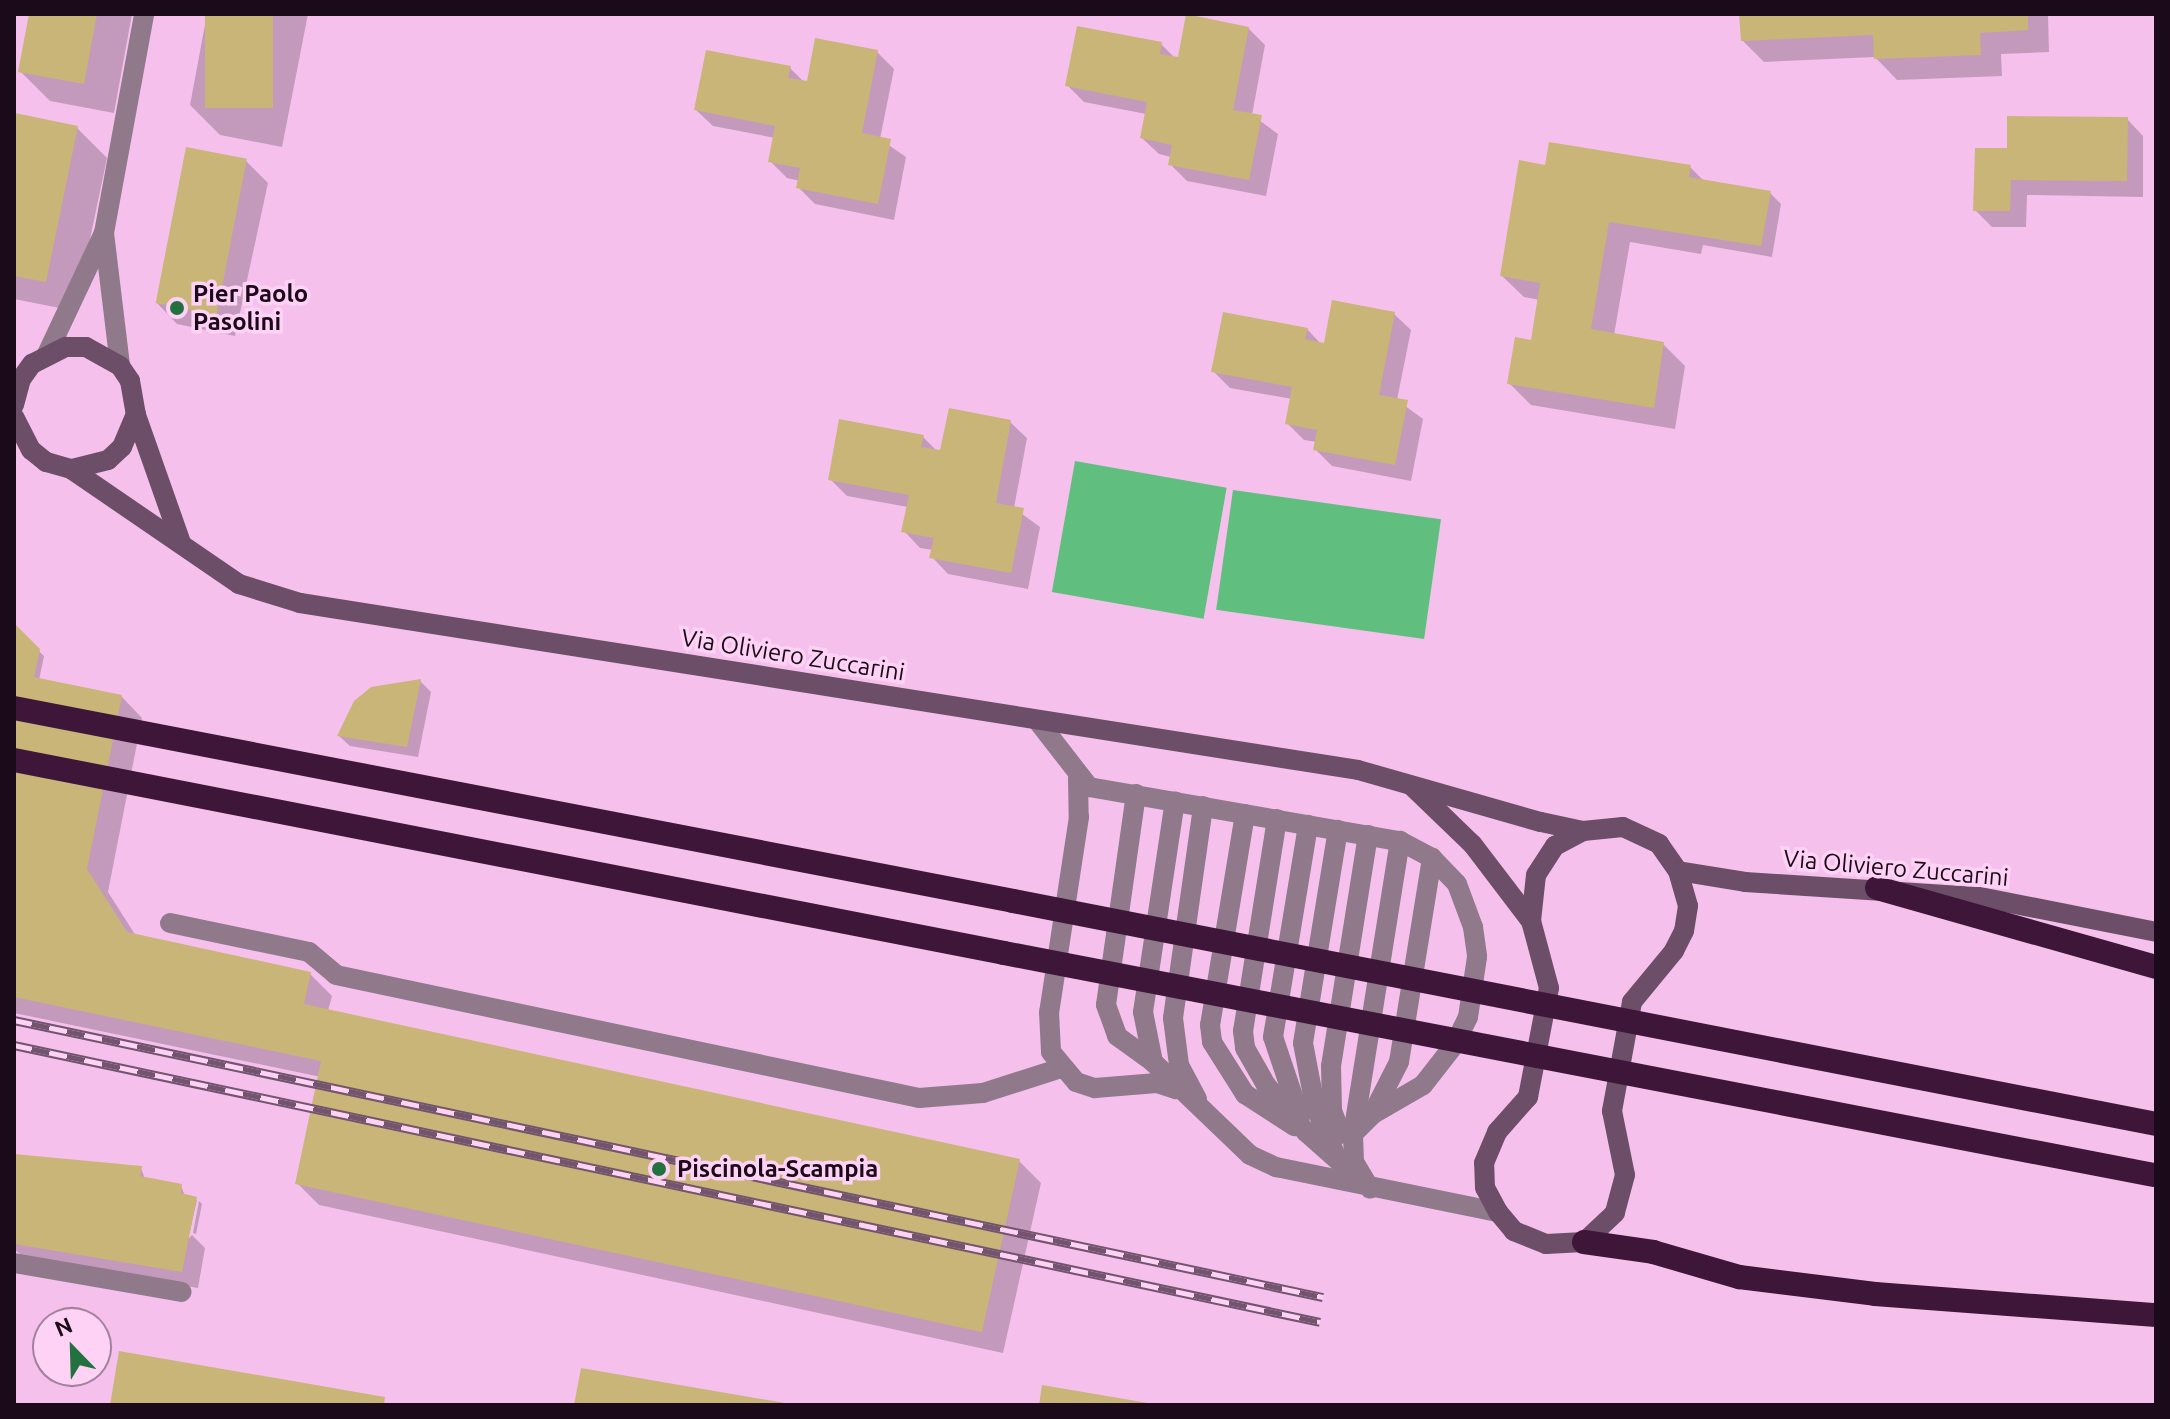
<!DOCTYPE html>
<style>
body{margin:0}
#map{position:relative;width:2170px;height:1419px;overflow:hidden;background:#f5c1ec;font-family:Ubuntu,sans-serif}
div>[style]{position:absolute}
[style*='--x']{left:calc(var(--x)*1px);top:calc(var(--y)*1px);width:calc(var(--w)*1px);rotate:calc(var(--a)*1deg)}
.green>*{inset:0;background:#60bf7e;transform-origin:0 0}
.shadow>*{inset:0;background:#0003}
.building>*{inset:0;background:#c9b578;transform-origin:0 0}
.lane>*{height:20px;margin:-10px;padding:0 10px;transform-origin:10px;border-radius:10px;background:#8f798b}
.street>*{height:20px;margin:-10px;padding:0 10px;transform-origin:10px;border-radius:10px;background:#8f798b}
.secondary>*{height:20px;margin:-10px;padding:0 10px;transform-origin:10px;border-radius:10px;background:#6d4e68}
.highway>*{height:24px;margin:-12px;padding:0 12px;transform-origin:12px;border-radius:12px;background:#3e163a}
.rail>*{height:9px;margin-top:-4.5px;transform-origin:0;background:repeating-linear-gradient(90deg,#fdd2f5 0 18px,#73546f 0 36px);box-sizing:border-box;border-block:2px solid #73546f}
.highway-bridge>*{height:24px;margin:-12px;padding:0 12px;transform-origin:12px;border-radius:12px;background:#3e163a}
.dots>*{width:22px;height:22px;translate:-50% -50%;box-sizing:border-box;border:4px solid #fdd2f5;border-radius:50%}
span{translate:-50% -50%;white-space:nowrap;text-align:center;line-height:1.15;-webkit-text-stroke:7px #fdd2f5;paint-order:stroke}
.poi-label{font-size:24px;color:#1b0a19;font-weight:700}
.left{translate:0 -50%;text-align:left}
.street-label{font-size:24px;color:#1b0a19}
.frame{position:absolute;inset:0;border:16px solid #1b0a19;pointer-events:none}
.north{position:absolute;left:32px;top:1307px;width:80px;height:80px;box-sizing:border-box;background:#fdd2f5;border:2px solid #a3829d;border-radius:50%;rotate:337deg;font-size:22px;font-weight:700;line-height:32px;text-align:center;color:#1b0a19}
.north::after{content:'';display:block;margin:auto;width:28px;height:36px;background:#247140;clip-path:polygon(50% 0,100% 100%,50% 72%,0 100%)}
</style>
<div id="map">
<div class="green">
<div style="left:1075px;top:461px;width:154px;height:133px;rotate:10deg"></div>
<div style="left:1233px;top:490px;width:210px;height:121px;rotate:8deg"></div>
</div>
<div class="shadow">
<div style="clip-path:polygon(31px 14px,132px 14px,114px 113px,50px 101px,20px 71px)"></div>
<div style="clip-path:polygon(207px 14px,308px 14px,282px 147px,220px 135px,190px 105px)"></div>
<div style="clip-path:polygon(1741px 14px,2048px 14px,2049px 52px,2001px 54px,2002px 76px,1897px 80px,1875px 57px,1764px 62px,1742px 40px)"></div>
<div style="clip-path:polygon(1248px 28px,1265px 45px,1252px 115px,1278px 134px,1266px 196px,1187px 181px,1170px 164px,1171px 157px,1159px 154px,1142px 138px,1146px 114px,1084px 102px,1068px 86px,1161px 44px,1176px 59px)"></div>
<div style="clip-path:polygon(877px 52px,894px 69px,880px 139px,906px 157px,894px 220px,815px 204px,798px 187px,800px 181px,787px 178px,770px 161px,775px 138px,713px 126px,696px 110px,790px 68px,804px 82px)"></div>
<div style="clip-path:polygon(16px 115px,77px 128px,107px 158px,75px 311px,14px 299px)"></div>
<div style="clip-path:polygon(2127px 119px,2143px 136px,2143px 197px,2027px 195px,2026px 227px,1992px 227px,1975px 210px,2008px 150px)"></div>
<div style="clip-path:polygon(246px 161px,268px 183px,235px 336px,177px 324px,156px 302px)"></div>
<div style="clip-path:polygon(1546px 167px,1690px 167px,1705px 182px,1770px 193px,1781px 204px,1772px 257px,1703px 245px,1701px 254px,1630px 242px,1614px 335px,1663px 344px,1685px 366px,1675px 429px,1531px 405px,1509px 383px,1532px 342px,1540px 300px,1524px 297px,1502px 276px)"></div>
<div style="clip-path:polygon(1394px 314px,1411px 330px,1397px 400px,1423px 419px,1411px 481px,1332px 466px,1315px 449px,1317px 442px,1304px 440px,1287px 423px,1292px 399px,1230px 388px,1213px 371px,1307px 329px,1321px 344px)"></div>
<div style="clip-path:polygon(1010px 422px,1027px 438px,1014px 508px,1040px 527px,1028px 589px,948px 574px,932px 557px,933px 550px,920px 548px,904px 531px,908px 507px,847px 496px,830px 479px,923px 437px,938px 452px)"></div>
<div style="clip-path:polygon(14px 628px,44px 656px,39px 680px,121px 696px,142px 718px,108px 892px,136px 936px,310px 974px,332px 996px,328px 1011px,1019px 1161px,1041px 1183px,1003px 1353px,319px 1205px,298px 1184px,321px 1077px,14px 1013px)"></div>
<div style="clip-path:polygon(420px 681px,431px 692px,418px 757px,350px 746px,339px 736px)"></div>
<div style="clip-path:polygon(14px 1155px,141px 1168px,145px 1179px,181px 1186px,185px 1196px,197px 1200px,188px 1239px,192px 1235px,205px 1248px,198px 1288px,26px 1259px,14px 1249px)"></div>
<div style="clip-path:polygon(199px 1201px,202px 1204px,196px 1234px,193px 1233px)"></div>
</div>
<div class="building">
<div style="clip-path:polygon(29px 14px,97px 14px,84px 84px,18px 72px)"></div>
<div style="left:205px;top:14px;width:68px;height:94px"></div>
<div style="clip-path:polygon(1186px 14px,1249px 27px,1233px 110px,1262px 115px,1249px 180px,1168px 165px,1172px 145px,1140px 138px,1147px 102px,1065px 86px,1077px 26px,1162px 42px,1160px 54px,1178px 57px)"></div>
<div style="clip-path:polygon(1739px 14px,2028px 14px,2028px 30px,1980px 33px,1981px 55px,1874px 59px,1873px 35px,1741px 41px)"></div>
<div style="clip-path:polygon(815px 38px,878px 50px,862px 133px,891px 139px,878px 204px,796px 188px,800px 168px,768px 162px,775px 126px,694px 110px,706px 50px,791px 66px,788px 78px,807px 81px)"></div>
<div style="clip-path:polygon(15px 113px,78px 126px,46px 282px,14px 276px)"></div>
<div style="clip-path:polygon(2007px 116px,2128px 117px,2127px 181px,2011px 180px,2010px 211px,1973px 211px,1975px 148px,2007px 148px)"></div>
<div style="clip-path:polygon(1549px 142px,1691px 165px,1689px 177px,1771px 191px,1761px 246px,1609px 222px,1591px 329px,1664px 342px,1654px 408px,1507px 384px,1515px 337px,1531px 340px,1540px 283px,1500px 276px,1519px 160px,1545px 165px)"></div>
<div style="left:186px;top:147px;width:62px;height:159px;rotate:11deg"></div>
<div style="clip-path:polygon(1332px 300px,1395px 312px,1379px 395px,1408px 400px,1395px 465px,1313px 450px,1317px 430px,1285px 424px,1292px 387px,1211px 372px,1223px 312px,1308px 328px,1305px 339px,1324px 343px)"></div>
<div style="clip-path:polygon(949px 408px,1011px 420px,996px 503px,1024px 508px,1011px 573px,929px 558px,934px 538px,901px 532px,909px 495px,828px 480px,839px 419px,924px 435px,921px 447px,940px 450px)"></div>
<div style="clip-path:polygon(14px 623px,40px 649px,34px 677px,122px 695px,87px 869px,127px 932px,311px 972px,304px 1004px,1020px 1159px,982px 1332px,295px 1184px,321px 1061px,14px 997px)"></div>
<div style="clip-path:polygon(421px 679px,407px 747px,337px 736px,354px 701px,371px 687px)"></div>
<div style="clip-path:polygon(14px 1154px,142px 1166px,140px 1176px,182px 1184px,181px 1193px,197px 1197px,182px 1272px,14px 1244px)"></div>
<div style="clip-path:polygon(119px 1351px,385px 1397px,384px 1405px,110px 1405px)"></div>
<div style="clip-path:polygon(581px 1368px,785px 1403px,785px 1405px,574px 1405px)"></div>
<div style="clip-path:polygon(1042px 1385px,1148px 1403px,1148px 1405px,1039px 1405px)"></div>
</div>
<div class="lane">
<div style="--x:1037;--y:720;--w:85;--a:52.2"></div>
<div style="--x:1089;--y:787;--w:316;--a:9.9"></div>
<div style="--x:1400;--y:841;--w:36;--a:28"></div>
<div style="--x:1432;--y:858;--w:36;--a:46"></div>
<div style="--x:1457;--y:884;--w:46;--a:69.6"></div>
<div style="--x:1473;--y:927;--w:30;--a:82"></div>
<div style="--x:1477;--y:957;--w:61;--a:98.5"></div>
<div style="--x:1468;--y:1017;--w:30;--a:116"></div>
<div style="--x:1455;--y:1044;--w:52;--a:128"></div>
<div style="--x:1423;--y:1085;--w:58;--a:149.9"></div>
<div style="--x:1373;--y:1114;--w:28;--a:135"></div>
<div style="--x:1353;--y:1134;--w:28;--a:88"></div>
<div style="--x:1354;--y:1162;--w:31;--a:59"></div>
<div style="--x:1078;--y:778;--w:39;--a:89"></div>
<div style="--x:1079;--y:817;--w:197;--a:98.7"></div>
<div style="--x:1049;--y:1012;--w:40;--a:87.1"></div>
<div style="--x:1051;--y:1052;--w:39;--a:50"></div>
<div style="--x:1076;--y:1082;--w:20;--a:18"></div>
<div style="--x:1095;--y:1088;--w:62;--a:-4.6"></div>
<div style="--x:1157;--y:1083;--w:20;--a:18"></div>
<div style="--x:1136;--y:794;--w:213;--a:98.1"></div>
<div style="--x:1106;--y:1005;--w:33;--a:70"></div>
<div style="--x:1117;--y:1036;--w:44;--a:35.8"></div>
<div style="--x:1153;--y:1062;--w:134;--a:43.8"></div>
<div style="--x:1250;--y:1155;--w:29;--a:25"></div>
<div style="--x:1276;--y:1167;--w:227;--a:11.5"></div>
<div style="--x:1245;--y:814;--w:214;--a:99.4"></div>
<div style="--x:1210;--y:1025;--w:17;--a:83"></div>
<div style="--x:1212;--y:1042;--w:62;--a:57.6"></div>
<div style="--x:1245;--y:1094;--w:59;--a:33.1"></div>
<div style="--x:1277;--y:819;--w:215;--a:99.1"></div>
<div style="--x:1243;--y:1031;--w:17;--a:83"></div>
<div style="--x:1245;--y:1048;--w:43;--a:60.4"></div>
<div style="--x:1266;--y:1085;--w:62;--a:49.6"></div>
<div style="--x:1306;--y:1132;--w:72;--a:41.6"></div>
<div style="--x:170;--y:923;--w:142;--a:11.8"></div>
<div style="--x:309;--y:952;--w:35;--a:40"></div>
<div style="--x:336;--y:975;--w:596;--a:11.91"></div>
<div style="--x:919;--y:1098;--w:64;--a:-4.5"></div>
<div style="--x:983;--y:1093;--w:82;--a:-17.8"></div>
<div style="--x:1153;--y:1062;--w:51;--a:-101.3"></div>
<div style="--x:1143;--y:1012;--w:213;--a:-81.4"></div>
<div style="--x:1197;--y:1099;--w:38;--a:-118"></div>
<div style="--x:1179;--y:1065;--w:47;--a:-97.3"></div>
<div style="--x:1173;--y:1018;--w:214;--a:-81.9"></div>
<div style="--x:1373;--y:1113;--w:57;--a:-63"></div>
<div style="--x:1399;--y:1062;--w:207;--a:-80.8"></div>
<div style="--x:1300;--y:1117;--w:84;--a:-108.6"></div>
<div style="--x:1273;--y:1037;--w:215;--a:-80.6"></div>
<div style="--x:1341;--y:1134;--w:26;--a:-111"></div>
<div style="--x:1332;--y:1110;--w:44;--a:-91.3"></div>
<div style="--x:1331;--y:1066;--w:234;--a:-80.9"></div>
<div style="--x:1353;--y:1134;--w:297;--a:-80.9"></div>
<div style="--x:1335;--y:1154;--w:52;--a:-112.6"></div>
<div style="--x:1315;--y:1106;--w:64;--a:-100.8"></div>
<div style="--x:1303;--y:1043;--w:216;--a:-80.7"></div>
<div style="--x:14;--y:1263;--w:170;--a:9.8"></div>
</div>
<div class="street">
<div style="--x:104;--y:233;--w:134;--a:83.1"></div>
<div style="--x:47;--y:354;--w:134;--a:-64.8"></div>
<div style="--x:104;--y:233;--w:223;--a:-79.6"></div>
</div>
<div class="secondary">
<div style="--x:14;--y:405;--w:27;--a:-75"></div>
<div style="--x:21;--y:379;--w:19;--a:-54"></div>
<div style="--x:32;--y:364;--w:38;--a:-27"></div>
<div style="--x:66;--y:347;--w:20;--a:0"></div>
<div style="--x:86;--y:347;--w:39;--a:29"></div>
<div style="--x:120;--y:366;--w:18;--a:56"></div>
<div style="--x:130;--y:381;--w:34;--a:80"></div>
<div style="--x:136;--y:414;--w:36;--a:113"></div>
<div style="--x:122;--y:447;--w:19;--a:137"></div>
<div style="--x:108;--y:460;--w:38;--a:166"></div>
<div style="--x:71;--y:469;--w:26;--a:-164"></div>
<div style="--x:46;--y:462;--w:19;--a:-141"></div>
<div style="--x:31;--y:450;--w:37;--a:-117"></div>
<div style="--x:136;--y:415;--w:136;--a:70.6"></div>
<div style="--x:71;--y:469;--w:204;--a:34.4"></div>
<div style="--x:239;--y:584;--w:64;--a:17.3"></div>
<div style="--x:300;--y:603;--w:1071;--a:8.97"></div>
<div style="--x:1358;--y:770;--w:190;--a:15.9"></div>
<div style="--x:1541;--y:822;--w:43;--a:12.1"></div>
<div style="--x:1583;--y:831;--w:40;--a:-5.7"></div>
<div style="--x:1623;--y:827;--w:40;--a:25"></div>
<div style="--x:1659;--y:844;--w:33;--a:55"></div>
<div style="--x:1678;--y:871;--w:36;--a:74"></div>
<div style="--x:1688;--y:906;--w:25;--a:99"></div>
<div style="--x:1684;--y:931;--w:22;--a:117"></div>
<div style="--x:1674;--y:951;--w:66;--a:129.5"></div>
<div style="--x:1632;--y:1002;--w:111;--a:100.4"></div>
<div style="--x:1612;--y:1111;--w:65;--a:78.5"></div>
<div style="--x:1625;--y:1175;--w:39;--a:105"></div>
<div style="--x:1615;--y:1213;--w:42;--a:136.9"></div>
<div style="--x:1584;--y:1242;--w:38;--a:177"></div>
<div style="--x:1546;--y:1244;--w:35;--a:-158"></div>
<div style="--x:1514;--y:1231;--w:25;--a:-130"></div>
<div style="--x:1498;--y:1212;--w:27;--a:-118"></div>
<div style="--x:1485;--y:1188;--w:25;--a:-92"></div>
<div style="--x:1484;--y:1163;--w:34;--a:-67"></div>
<div style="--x:1497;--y:1132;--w:47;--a:-48.5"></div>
<div style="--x:1528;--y:1097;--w:111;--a:-79.1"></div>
<div style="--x:1549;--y:988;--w:69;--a:-105"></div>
<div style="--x:1531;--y:921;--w:46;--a:-83.8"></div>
<div style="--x:1536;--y:875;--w:35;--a:-57"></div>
<div style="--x:1555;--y:846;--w:32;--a:-28"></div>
<div style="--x:1413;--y:787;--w:83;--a:44"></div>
<div style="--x:1473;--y:845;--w:96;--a:52.7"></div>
<div style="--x:1678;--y:871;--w:68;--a:9.3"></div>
<div style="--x:1745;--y:882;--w:235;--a:3.7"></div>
<div style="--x:1980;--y:897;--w:179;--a:11.2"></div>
</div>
<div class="highway">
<div style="--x:14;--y:708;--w:1017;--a:10.93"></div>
<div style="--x:14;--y:760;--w:1009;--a:11.03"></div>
<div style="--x:1877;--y:888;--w:290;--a:15.8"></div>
<div style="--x:1584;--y:1242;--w:70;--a:8.2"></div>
<div style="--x:1653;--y:1252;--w:90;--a:16.2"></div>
<div style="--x:1739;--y:1277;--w:137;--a:7.1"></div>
<div style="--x:1875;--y:1294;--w:282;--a:4.3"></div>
</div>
<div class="rail">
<div style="--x:14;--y:1020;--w:1338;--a:11.95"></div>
<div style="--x:14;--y:1045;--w:1335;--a:11.97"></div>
</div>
<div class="highway-bridge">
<div style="--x:1013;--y:901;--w:1165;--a:11.04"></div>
<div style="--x:1004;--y:953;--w:1171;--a:10.93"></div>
</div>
<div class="dots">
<div style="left:177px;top:308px;background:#247140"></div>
<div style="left:659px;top:1169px;background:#247140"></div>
</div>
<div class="poi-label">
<span class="left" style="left:193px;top:308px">Pier Paolo<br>Pasolini</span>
<span class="left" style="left:677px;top:1169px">Piscinola-Scampia</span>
</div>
<div class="street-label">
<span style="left:793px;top:655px;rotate:9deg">Via Oliviero Zuccarini</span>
<span style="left:1896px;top:868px;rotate:5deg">Via Oliviero Zuccarini</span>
</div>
<div class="frame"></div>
<div class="north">N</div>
</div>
